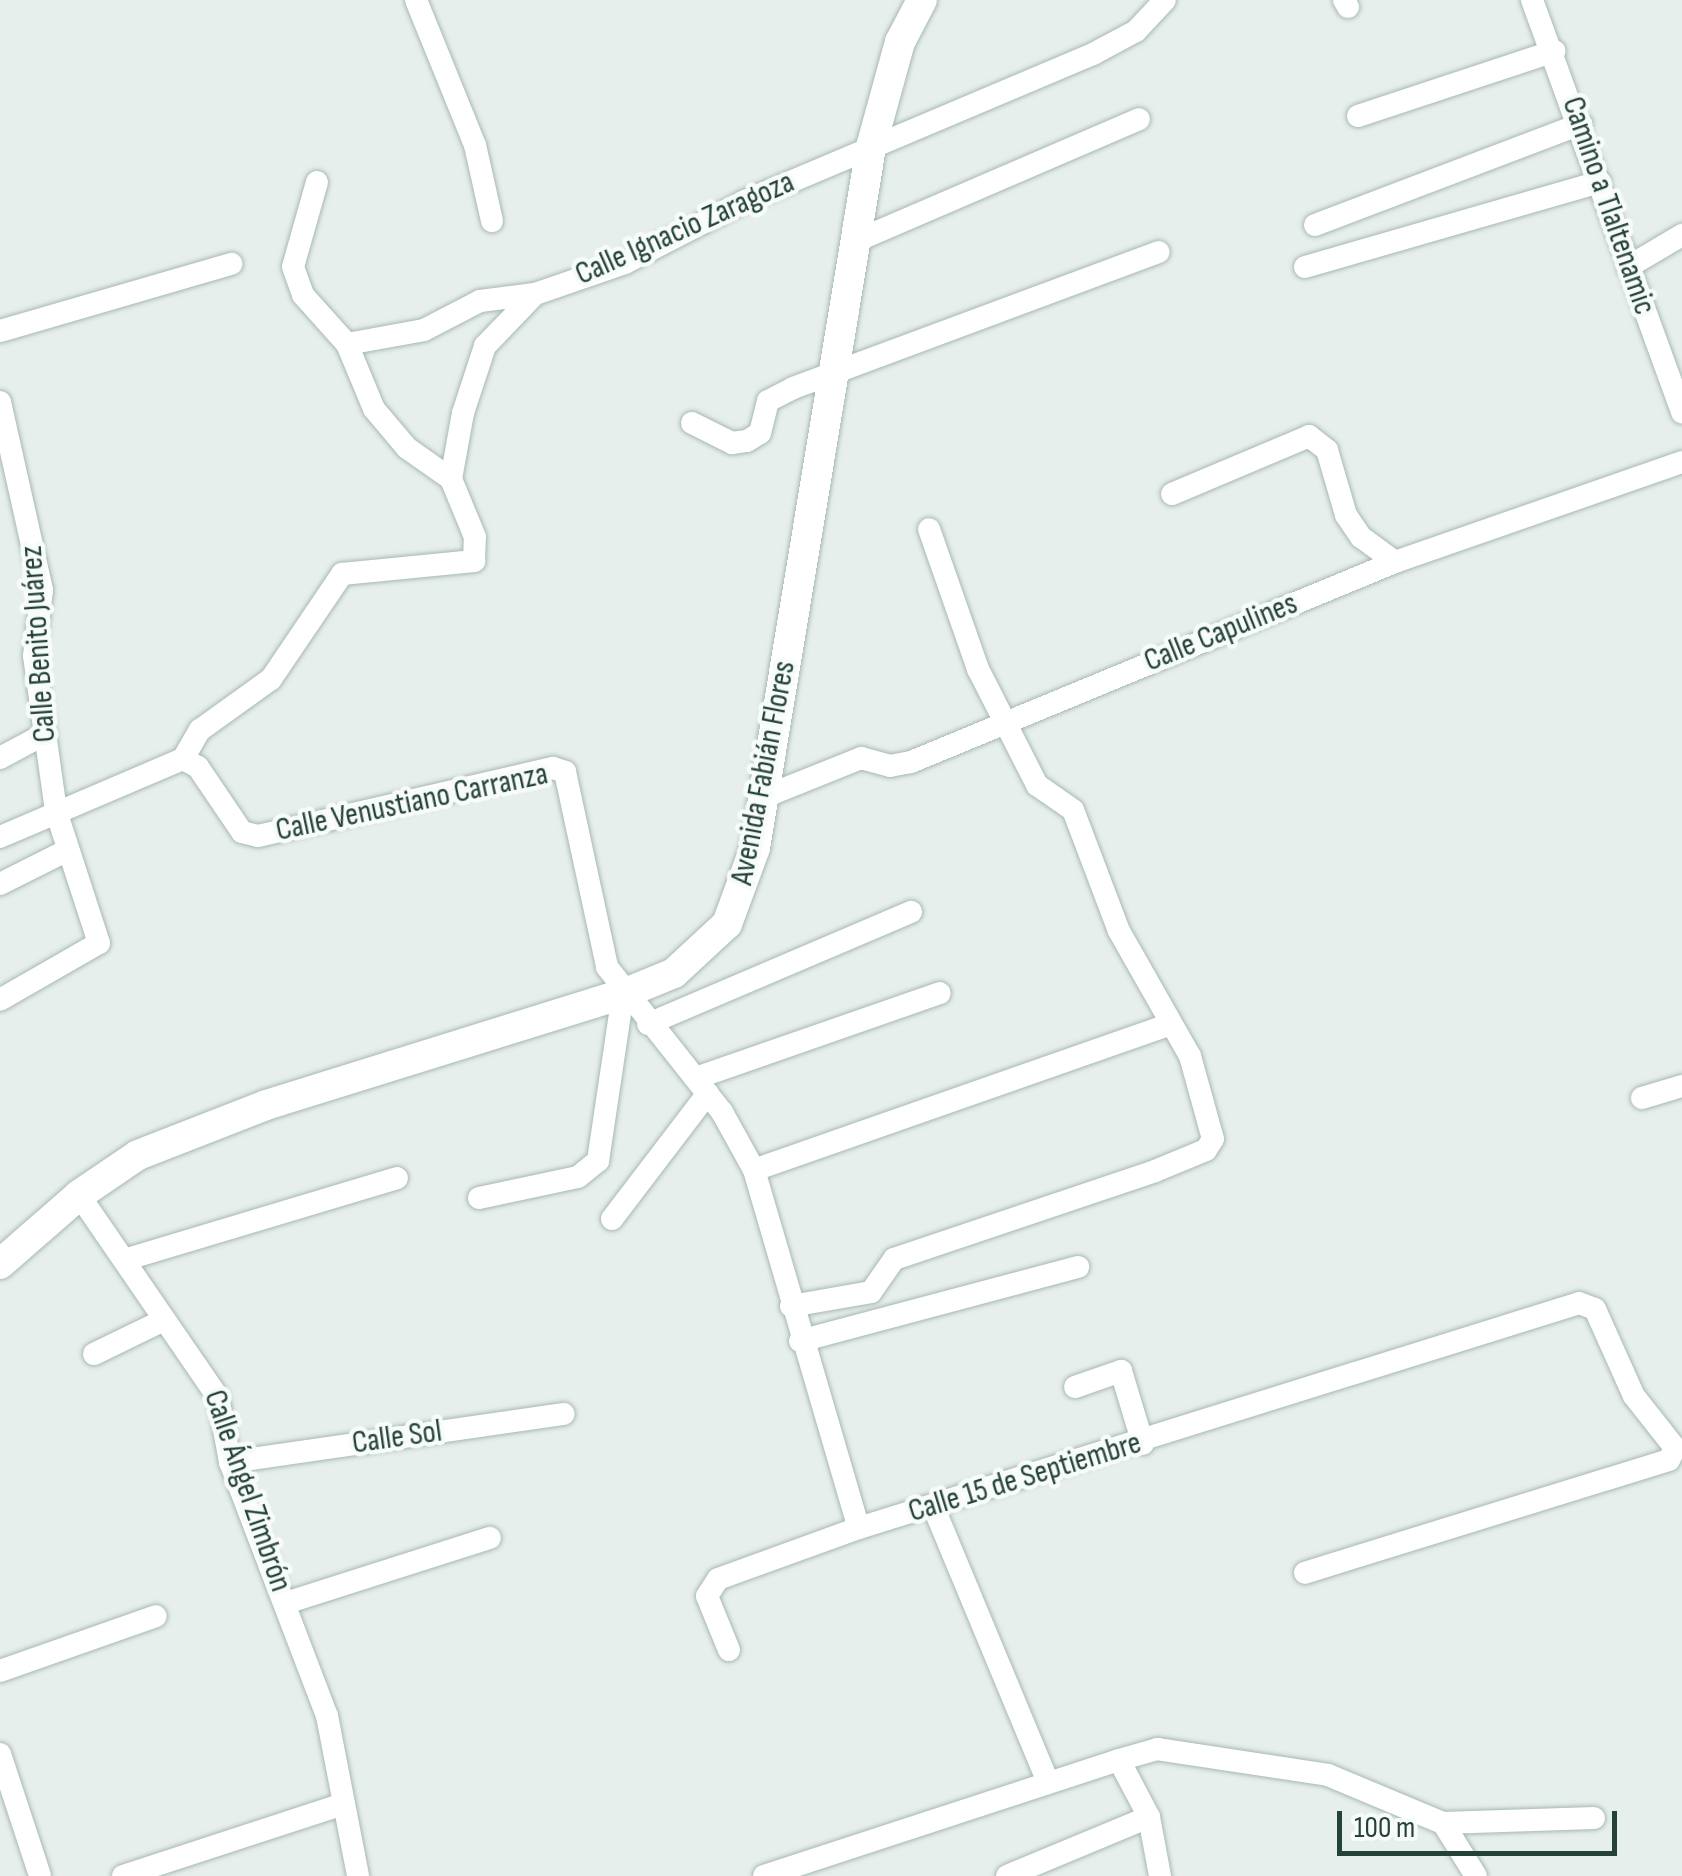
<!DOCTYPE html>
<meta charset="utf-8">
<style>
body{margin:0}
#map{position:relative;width:1682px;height:1876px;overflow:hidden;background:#e6efeb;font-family:"Sofia Sans Condensed",sans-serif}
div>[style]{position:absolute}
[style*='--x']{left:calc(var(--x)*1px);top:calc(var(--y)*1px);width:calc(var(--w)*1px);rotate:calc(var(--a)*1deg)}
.roads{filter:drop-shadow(0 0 2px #a8b8b2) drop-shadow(0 0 2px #a8b8b2)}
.minor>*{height:22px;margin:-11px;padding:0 11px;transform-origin:11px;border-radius:11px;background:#fff}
.secondary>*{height:30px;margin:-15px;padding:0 15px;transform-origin:15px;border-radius:15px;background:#fff}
span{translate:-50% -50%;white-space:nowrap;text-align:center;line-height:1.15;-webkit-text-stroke:9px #f7fbf9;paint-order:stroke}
.street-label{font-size:32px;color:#24423a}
.scale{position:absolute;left:1337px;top:1811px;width:280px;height:45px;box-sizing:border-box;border:5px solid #24423a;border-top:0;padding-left:12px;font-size:30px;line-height:35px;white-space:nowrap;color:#24423a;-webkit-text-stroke:8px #f7fbf9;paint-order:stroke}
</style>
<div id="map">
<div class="roads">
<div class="minor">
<div style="--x:416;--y:0;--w:157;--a:67.9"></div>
<div style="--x:475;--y:145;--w:78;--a:77.4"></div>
<div style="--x:1344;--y:0;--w:8;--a:60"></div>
<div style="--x:1532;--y:0;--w:439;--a:70"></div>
<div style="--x:1358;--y:116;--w:207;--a:-18.3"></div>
<div style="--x:317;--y:182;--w:88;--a:105.8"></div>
<div style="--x:293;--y:267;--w:30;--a:70"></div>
<div style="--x:303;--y:295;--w:66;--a:48.1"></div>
<div style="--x:347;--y:344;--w:78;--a:-10.3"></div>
<div style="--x:424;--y:330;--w:63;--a:-27.4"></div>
<div style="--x:480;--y:301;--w:55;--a:-7.3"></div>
<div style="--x:1315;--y:225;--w:285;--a:-20.8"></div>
<div style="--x:856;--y:241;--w:308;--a:-23.3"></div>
<div style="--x:1305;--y:267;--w:307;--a:-16.1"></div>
<div style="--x:1628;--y:267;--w:63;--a:-30.7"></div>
<div style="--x:0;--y:331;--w:241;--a:-16.2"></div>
<div style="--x:347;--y:344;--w:70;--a:67.4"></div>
<div style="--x:374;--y:409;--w:51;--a:49.8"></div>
<div style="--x:407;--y:448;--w:54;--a:35.2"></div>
<div style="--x:0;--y:402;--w:193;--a:77.4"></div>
<div style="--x:42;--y:590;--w:66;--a:96.9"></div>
<div style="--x:34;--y:656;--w:157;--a:81.9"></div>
<div style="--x:56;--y:811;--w:139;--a:72"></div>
<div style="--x:99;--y:943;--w:114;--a:150.1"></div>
<div style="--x:692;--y:423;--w:45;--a:26.6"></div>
<div style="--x:732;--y:443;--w:15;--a:-8"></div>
<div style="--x:747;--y:441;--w:15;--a:-32"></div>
<div style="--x:760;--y:433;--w:33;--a:-76"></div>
<div style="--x:768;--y:401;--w:28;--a:-27"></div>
<div style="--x:793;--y:388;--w:390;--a:-20.4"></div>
<div style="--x:1172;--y:494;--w:149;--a:-22.9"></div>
<div style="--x:1309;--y:436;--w:23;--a:38"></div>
<div style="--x:1327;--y:450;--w:68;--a:73.7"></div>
<div style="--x:1346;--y:515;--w:27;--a:56"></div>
<div style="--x:1361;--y:537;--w:42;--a:36.3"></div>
<div style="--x:0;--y:758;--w:49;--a:-28.1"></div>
<div style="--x:183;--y:759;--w:34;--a:-60"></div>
<div style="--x:200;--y:730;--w:87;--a:-35.7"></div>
<div style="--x:271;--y:679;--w:127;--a:-55.9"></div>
<div style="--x:342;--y:574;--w:133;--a:-5.6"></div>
<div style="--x:474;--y:561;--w:24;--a:-88"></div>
<div style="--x:475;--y:537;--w:63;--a:-112.5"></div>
<div style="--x:451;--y:479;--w:67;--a:-79.7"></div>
<div style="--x:463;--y:413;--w:71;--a:-71.8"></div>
<div style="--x:485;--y:346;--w:72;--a:-46.1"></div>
<div style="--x:535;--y:294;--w:95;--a:-19"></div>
<div style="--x:625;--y:263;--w:135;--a:-27.3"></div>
<div style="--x:745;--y:201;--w:378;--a:-22.9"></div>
<div style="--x:1093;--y:54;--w:49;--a:-28.1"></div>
<div style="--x:1136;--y:31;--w:42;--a:-46.9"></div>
<div style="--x:183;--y:759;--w:17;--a:28"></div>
<div style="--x:198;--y:767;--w:78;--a:55.9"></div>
<div style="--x:242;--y:832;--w:16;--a:14"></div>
<div style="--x:258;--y:836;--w:303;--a:-13"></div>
<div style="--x:553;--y:768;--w:13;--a:18"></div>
<div style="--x:565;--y:772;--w:199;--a:77.8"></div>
<div style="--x:607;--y:967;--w:185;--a:51.6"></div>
<div style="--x:722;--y:1112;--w:66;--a:61.1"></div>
<div style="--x:754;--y:1170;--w:373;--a:73.7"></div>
<div style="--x:764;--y:797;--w:105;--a:-21.9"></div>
<div style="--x:861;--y:758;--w:30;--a:15"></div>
<div style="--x:890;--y:766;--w:21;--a:-11"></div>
<div style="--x:911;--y:762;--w:524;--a:-22.45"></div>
<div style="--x:1395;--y:562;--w:304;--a:-19.2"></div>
<div style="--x:0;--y:837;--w:199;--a:-23.1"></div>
<div style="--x:0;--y:884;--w:74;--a:-26.6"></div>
<div style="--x:648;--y:1024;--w:286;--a:-23.1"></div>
<div style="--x:696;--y:1078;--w:258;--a:-19.2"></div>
<div style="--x:1642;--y:1098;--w:42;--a:-16.7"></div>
<div style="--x:754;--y:1170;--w:441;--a:-19.3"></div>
<div style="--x:79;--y:1195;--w:245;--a:55.5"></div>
<div style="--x:218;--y:1397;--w:66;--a:79.5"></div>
<div style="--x:230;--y:1462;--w:272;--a:69.1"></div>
<div style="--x:327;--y:1716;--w:163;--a:79"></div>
<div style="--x:479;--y:1198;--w:101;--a:-12"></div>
<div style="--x:578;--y:1177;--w:26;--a:-39"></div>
<div style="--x:598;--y:1161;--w:169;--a:-81.5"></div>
<div style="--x:612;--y:1219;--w:158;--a:-52.7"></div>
<div style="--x:124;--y:1260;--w:285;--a:-16.7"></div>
<div style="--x:791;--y:1306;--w:81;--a:-9.9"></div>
<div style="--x:871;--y:1292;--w:40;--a:-55.1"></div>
<div style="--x:894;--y:1259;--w:275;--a:-18.6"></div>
<div style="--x:1155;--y:1171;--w:55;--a:-22.4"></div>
<div style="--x:1206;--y:1150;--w:13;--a:-58"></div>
<div style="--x:1213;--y:1139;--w:86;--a:-105.5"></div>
<div style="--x:1190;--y:1056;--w:144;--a:-119.6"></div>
<div style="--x:1119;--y:931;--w:129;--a:-110.8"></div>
<div style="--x:1073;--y:810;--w:44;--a:-145.2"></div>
<div style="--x:1037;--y:785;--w:130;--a:-117"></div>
<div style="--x:978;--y:669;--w:148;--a:-109.3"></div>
<div style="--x:800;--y:1341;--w:288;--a:-14.9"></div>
<div style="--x:94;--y:1354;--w:78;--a:-25.9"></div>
<div style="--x:1075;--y:1387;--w:49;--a:-19.2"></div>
<div style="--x:1121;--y:1371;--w:76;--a:73.2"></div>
<div style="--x:230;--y:1462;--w:337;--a:-8.2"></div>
<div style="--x:933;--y:1506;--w:297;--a:67.4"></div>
<div style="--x:286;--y:1603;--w:214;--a:-17.7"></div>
<div style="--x:729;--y:1650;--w:58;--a:-112.2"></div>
<div style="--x:707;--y:1596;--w:20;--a:-57"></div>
<div style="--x:718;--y:1579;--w:150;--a:-19.9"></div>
<div style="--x:859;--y:1528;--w:754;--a:-17.35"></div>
<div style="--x:1579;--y:1303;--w:17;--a:21"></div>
<div style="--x:1595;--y:1309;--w:95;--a:65.9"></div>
<div style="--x:1634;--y:1396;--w:66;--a:51.7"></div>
<div style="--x:1675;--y:1448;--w:13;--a:117"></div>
<div style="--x:1669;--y:1460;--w:381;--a:162.8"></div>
<div style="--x:0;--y:1671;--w:165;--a:-19.4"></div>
<div style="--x:0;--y:1754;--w:128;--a:71.8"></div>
<div style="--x:1119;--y:1760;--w:40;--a:-16"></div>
<div style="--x:1157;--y:1749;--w:173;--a:8.6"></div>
<div style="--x:1328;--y:1775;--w:125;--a:22.7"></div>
<div style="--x:1443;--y:1823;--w:151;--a:-1.9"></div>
<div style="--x:1443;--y:1823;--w:62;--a:58.1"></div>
<div style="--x:123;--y:1876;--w:228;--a:-18.1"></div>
<div style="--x:764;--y:1876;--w:373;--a:-18.1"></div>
<div style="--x:1119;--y:1760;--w:64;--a:62.2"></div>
<div style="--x:1149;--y:1817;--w:60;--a:79.4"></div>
<div style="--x:1007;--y:1876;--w:154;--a:-22.6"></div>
</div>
<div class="secondary">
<div style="--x:0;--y:1264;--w:105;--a:-41.1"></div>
<div style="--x:79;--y:1195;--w:71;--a:-34.1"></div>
<div style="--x:138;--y:1155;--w:137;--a:-21.3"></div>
<div style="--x:266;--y:1105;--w:374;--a:-17.3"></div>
<div style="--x:623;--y:994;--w:55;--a:-22.4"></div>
<div style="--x:674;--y:973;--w:72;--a:-42.8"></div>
<div style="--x:727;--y:924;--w:81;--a:-69.8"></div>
<div style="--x:755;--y:848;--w:711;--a:-80.6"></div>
<div style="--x:871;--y:147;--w:109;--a:-74.6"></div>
<div style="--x:900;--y:42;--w:47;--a:-62.4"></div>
</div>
</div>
<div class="street-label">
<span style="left:1608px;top:206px;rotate:71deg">Camino a Tlaltenamic</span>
<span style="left:685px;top:229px;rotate:-24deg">Calle Ignacio Zaragoza</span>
<span style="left:1221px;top:633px;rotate:-22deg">Calle Capulines</span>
<span style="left:39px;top:644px;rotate:-94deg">Calle Benito Juárez</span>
<span style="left:764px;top:773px;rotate:-79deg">Avenida Fabián Flores</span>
<span style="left:412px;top:803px;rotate:-12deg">Calle Venustiano Carranza</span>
<span style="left:397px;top:1438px;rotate:-8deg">Calle Sol</span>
<span style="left:1025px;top:1478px;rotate:-17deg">Calle 15 de Septiembre</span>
<span style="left:247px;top:1491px;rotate:71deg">Calle Ángel Zimbrón</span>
</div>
<div class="scale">100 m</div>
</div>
